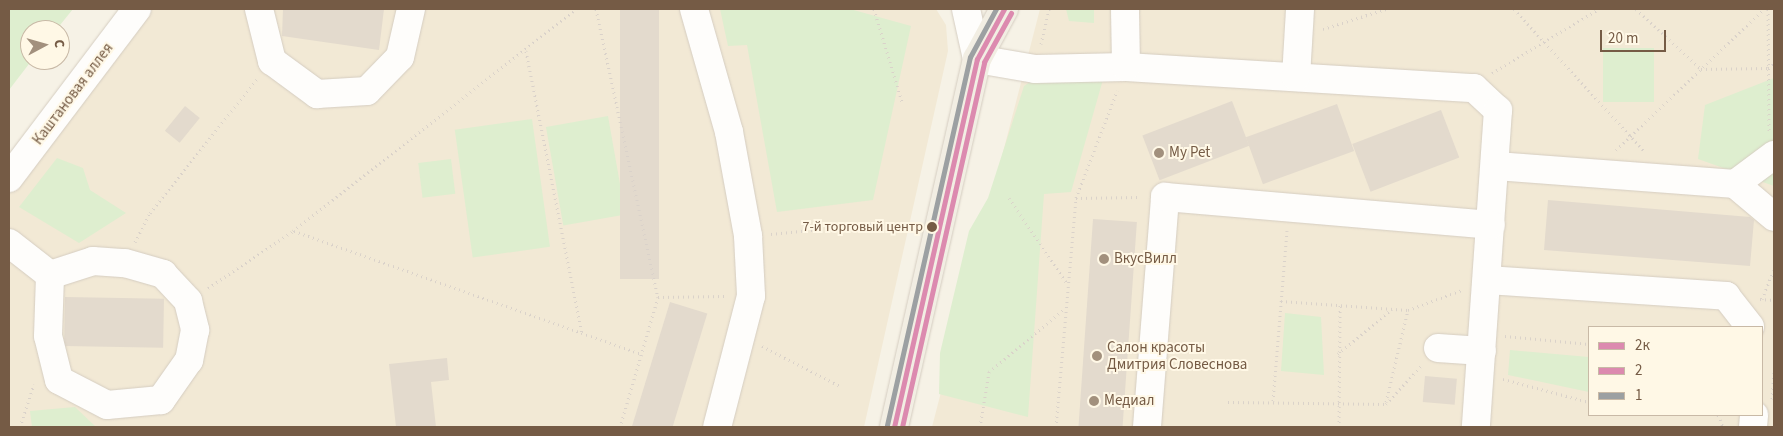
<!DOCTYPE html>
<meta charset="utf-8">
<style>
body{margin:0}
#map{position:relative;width:1783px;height:436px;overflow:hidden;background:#f6f2e6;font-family:"Source Sans 3",sans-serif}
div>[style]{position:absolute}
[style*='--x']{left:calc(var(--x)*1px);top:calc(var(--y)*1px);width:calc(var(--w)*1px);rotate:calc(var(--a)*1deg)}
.residential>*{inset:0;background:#f2e9d5}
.green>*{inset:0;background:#deeecf;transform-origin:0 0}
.building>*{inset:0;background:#e3dacd;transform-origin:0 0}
.path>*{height:3px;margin-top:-1.5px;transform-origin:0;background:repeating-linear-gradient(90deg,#dad2ca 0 1px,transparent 0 5px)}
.roads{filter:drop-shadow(0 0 1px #d5cdc1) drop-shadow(0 0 1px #d5cdc1)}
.minor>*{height:28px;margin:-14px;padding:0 14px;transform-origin:14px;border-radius:14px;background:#fefdfb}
.major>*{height:28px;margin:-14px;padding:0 14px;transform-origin:14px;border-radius:14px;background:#f2eee3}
.bus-1>*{height:5px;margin:-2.5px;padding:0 2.5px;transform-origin:2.5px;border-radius:2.5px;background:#dc8aaf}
.bus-2>*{height:5px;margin:-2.5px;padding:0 2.5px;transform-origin:2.5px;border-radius:2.5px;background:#dc8aaf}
.bus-3>*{height:5px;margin:-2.5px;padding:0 2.5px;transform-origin:2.5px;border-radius:2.5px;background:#9ca0a2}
.dots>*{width:14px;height:14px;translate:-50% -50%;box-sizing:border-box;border:2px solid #fff8e6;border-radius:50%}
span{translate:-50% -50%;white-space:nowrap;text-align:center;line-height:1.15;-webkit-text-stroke:4px #fff8e6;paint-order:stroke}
.bus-label{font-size:14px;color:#755b45}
.right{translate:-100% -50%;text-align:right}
.street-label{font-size:15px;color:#755b45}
.poi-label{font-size:15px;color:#755b45}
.left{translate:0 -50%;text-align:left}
.frame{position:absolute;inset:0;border:10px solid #755b45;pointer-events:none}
.legend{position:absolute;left:1588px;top:326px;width:175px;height:90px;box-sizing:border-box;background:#fff8e6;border:1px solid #c8b9a6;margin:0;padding:6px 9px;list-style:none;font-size:15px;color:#755b45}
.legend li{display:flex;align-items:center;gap:10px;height:25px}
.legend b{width:25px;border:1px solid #c8b9a6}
.north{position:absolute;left:20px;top:20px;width:50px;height:50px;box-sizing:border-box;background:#fff8e6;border:1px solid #c8b9a6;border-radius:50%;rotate:84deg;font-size:14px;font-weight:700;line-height:20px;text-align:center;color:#755b45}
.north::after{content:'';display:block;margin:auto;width:18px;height:22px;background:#a2907d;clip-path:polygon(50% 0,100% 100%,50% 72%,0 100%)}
.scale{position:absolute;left:1600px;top:30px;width:66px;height:22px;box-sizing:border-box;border:2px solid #755b45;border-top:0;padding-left:6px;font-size:15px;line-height:18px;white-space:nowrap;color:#755b45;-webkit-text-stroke:4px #fff8e6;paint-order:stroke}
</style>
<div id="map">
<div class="residential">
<div style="clip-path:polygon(153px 9px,936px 9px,946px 25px,948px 51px,864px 427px,9px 427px,9px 194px)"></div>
<div style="clip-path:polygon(evenodd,1040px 9px,1774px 9px,1774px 427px,932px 427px,1040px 9px,1589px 327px,1762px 327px,1762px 415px,1589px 415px,1589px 327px)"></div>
</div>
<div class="green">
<div style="clip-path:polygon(9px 9px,73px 9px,56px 30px,30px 30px,32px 60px,9px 90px)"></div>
<div style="clip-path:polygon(720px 9px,850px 9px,911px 26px,873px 200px,777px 212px,747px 45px,728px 46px)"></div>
<div style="clip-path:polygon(1066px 9px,1094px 9px,1094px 23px,1069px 21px)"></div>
<div style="left:1603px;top:48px;width:51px;height:54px"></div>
<div style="clip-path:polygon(1043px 73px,1104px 76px,1071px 192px,1044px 194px,1028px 417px,939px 394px,940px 353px,969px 231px,988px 198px,1024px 86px)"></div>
<div style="clip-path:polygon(1774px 78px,1774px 186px,1698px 159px,1705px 105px)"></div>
<div style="left:608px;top:116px;width:100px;height:63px;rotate:80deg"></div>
<div style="left:532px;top:119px;width:129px;height:78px;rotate:82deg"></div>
<div style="clip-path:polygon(57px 158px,83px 168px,90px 190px,126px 213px,79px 243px,19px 207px)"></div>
<div style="left:451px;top:159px;width:35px;height:33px;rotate:83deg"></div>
<div style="clip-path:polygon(1285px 313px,1321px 317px,1324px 375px,1281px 371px)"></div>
<div style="clip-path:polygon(1510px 350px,1589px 357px,1589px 392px,1508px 375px)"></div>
<div style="clip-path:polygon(75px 407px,96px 427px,32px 427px,30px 411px)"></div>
</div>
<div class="building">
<div style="clip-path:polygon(283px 9px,384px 9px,379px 50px,282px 36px)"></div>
<div style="left:620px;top:9px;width:39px;height:270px"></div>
<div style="left:1232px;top:101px;width:48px;height:96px;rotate:69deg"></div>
<div style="left:1337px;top:104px;width:50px;height:97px;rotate:70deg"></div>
<div style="left:185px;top:106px;width:19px;height:32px;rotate:39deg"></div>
<div style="left:1441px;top:110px;width:51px;height:95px;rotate:69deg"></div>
<div style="clip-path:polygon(1548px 200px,1750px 217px,1754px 220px,1750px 266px,1544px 250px)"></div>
<div style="left:1093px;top:219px;width:44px;height:208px;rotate:4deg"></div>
<div style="left:65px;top:297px;width:99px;height:49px;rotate:1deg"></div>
<div style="left:670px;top:302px;width:39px;height:130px;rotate:17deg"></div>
<div style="clip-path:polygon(447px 358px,449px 380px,431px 382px,436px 427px,396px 427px,389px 364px)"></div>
<div style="left:1425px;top:376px;width:32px;height:26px;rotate:5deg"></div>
</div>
<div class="path">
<div style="--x:596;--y:9;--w:295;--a:77.9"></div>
<div style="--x:658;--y:297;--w:135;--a:106.3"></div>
<div style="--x:874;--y:9;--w:97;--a:73.2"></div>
<div style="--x:1514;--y:9;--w:194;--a:47.5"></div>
<div style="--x:1636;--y:9;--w:88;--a:42.7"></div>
<div style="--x:1701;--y:69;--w:67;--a:-0.9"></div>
<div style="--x:1768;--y:68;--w:7;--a:-34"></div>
<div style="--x:1768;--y:9;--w:124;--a:89.5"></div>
<div style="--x:1323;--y:29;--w:66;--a:-17.6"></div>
<div style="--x:1041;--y:44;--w:36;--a:-77"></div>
<div style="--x:526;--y:51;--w:288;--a:78.8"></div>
<div style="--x:1492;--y:73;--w:125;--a:-30.9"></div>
<div style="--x:1616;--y:150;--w:204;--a:-43.6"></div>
<div style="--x:1009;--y:198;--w:102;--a:55.8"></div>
<div style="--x:1076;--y:198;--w:64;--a:-0.9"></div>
<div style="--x:294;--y:231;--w:368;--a:19.5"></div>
<div style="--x:771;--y:234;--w:109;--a:-5.8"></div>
<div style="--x:135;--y:242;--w:33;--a:-63"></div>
<div style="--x:150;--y:213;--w:171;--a:-51.4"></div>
<div style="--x:208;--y:288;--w:102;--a:-33.8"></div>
<div style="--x:293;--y:231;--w:360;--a:-38.1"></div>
<div style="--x:658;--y:297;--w:67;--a:-0.9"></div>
<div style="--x:1760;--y:299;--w:14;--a:4"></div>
<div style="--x:1762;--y:299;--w:31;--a:-68"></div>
<div style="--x:1281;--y:301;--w:127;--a:4.1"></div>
<div style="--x:1408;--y:310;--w:58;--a:-20.3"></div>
<div style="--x:1505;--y:336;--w:84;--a:5.4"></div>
<div style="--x:762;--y:346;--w:88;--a:27.1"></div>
<div style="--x:1338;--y:354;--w:70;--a:-39.8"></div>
<div style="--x:1503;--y:379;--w:89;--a:15"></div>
<div style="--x:1772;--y:399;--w:29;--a:-86"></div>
<div style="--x:1273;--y:401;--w:171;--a:-85.3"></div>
<div style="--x:1228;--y:402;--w:158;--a:0.7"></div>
<div style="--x:1386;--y:404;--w:52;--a:-47.4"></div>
<div style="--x:1386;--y:402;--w:95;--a:-76.6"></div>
<div style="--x:1718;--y:415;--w:13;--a:67"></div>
<div style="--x:20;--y:427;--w:45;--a:-72"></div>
<div style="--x:980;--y:427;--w:56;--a:-80.7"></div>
<div style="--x:989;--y:372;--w:98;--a:-40"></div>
<div style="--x:1056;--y:427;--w:230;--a:-85"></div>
<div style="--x:1076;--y:198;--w:115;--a:-69"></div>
<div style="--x:1339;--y:427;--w:122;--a:-89.5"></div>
</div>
<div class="roads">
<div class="minor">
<div style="--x:259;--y:9;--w:54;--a:76"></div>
<div style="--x:272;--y:61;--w:56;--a:36.3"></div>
<div style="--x:317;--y:94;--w:50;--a:-3.4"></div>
<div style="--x:367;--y:91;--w:47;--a:-45.9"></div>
<div style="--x:400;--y:57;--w:49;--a:-77.1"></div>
<div style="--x:694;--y:9;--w:128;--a:74.1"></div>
<div style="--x:729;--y:132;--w:106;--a:79.6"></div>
<div style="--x:748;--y:236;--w:60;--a:87.1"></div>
<div style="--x:751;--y:296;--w:135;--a:104.5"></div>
<div style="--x:966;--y:9;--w:51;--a:77.6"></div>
<div style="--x:977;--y:59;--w:59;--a:9.8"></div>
<div style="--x:1035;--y:69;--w:91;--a:-1.3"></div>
<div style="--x:1126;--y:67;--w:349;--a:3.5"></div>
<div style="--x:1474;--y:88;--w:33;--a:43"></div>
<div style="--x:1498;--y:110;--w:318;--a:94"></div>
<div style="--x:1125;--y:9;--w:58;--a:89"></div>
<div style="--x:1296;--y:77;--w:68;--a:-86.6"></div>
<div style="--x:1496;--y:166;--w:240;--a:4.3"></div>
<div style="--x:1735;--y:184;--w:51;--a:40.2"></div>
<div style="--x:9;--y:178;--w:212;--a:-52.9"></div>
<div style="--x:1735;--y:184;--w:49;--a:-36.6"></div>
<div style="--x:9;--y:243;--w:52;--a:38"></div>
<div style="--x:93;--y:261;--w:32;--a:4"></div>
<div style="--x:125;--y:263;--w:40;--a:16"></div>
<div style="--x:163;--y:274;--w:37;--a:47"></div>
<div style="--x:188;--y:301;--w:30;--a:76"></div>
<div style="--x:195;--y:330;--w:31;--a:101"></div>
<div style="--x:189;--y:360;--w:49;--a:125"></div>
<div style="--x:161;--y:400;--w:54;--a:174.7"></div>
<div style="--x:107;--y:405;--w:54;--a:-152.5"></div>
<div style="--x:59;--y:380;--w:45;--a:-104"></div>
<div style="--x:48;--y:336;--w:61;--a:-88.1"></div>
<div style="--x:50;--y:275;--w:45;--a:-18"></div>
<div style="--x:1487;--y:280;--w:240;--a:3.8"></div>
<div style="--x:1726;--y:296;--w:39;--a:52"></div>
<div style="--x:1438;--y:348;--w:44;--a:3.9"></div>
<div style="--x:1147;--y:427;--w:231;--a:-85.5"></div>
<div style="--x:1165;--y:197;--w:327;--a:4.9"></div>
<div style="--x:1753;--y:427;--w:12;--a:-85"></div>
</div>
<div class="major">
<div style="--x:894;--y:427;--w:377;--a:-77.3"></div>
<div style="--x:977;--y:59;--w:57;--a:-61.6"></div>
</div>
</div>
<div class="bus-1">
<div style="--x:894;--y:427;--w:377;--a:-77.3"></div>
<div style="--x:977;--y:59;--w:57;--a:-61.6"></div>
</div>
<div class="bus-2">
<div style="--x:902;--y:427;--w:374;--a:-77.3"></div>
<div style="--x:984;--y:62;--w:56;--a:-61.1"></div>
</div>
<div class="bus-3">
<div style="--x:887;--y:425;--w:377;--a:-77.3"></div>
<div style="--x:970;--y:57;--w:55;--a:-61.6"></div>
</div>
<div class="dots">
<div style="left:1159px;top:153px;background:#a2907d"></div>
<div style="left:932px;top:227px;background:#755b45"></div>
<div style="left:1104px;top:259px;background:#a2907d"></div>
<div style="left:1097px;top:356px;background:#a2907d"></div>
<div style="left:1094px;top:401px;background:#a2907d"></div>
</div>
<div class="bus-label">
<span class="right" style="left:923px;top:227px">7-й торговый центр</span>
</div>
<div class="street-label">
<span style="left:73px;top:94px;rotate:-53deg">Каштановая аллея</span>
</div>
<div class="poi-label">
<span class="left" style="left:1169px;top:153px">My Pet</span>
<span class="left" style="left:1114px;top:259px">ВкусВилл</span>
<span class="left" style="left:1107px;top:356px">Салон красоты<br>Дмитрия Словеснова</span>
<span class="left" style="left:1104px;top:401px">Медиал</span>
</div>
<div class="frame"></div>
<ul class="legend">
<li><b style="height:6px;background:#dc8aaf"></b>2к</li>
<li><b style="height:6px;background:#dc8aaf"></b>2</li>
<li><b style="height:6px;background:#9ca0a2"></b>1</li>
</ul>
<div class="north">С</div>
<div class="scale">20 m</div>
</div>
